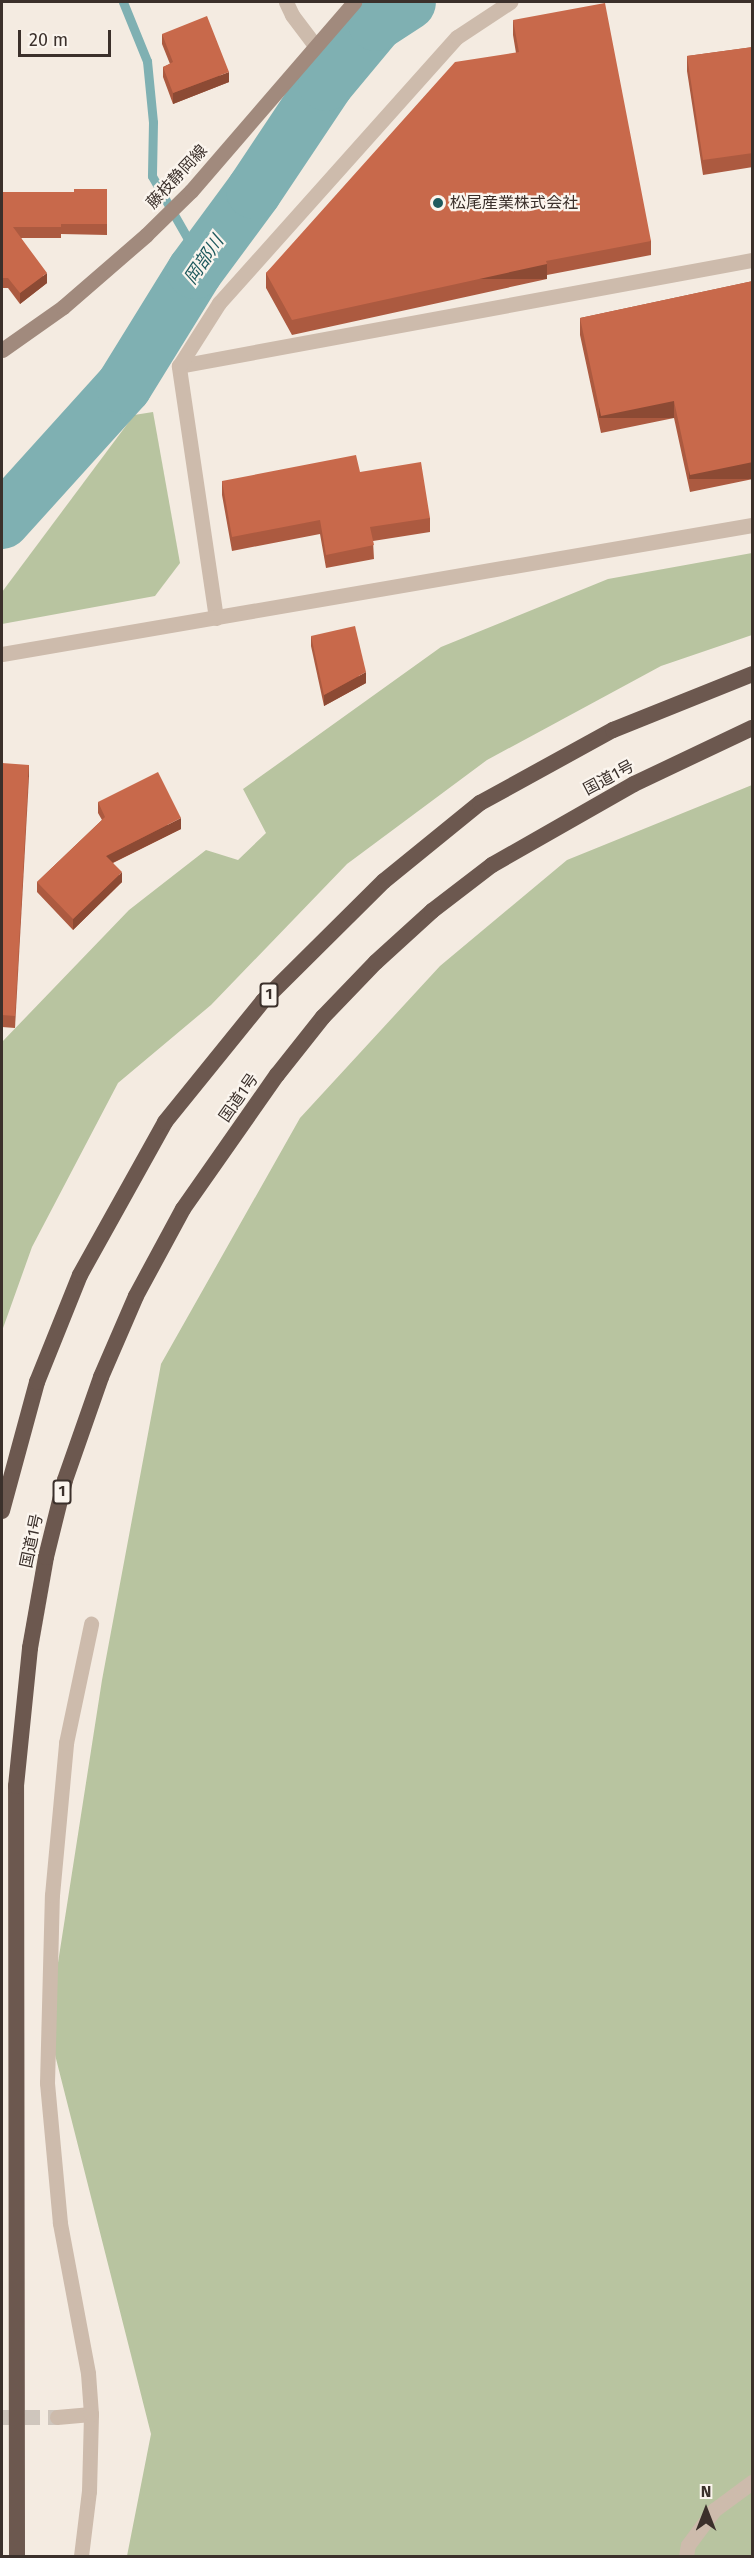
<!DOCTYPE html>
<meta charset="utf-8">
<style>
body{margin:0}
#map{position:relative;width:754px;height:2558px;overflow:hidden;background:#f4ebe1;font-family:"Fira Sans","Noto Sans JP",sans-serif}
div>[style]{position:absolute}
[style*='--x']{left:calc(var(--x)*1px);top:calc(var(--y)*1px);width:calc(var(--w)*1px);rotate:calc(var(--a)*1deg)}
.green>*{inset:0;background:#b8c4a0}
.stream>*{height:9px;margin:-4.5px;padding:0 4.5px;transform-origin:4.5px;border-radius:4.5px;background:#7fb0b2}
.river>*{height:56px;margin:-28px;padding:0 28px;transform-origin:28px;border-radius:28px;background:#7fb0b2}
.minor-tunnel>*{height:15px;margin-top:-7.5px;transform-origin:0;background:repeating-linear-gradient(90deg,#cfc6bd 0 15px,transparent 0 23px)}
.minor>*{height:15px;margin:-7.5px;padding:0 7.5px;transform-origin:7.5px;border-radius:7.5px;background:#cdbbac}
.tertiary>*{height:15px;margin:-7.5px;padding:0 7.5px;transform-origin:7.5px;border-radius:7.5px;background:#cdbbac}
.secondary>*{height:15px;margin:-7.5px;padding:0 7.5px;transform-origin:7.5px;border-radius:7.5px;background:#a18a7d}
.trunk>*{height:16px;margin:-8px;padding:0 8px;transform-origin:8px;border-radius:8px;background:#6c584f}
.wall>*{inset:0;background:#ac5a40}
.shaded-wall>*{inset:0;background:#8c4a34;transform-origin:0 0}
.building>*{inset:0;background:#c8694b}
.dots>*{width:16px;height:16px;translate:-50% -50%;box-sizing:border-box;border:3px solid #fbf5ee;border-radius:50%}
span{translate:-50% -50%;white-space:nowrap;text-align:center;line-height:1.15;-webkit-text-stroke:4.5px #fbf5ee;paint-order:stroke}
.shield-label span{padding:2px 4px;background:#fbf5ee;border:2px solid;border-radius:4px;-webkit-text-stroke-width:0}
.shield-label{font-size:15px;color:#3b302b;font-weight:700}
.street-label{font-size:16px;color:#3b302b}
.poi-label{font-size:16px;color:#3b302b}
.left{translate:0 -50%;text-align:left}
.water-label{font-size:18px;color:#1f5a5e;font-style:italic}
.frame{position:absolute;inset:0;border:3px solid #3b302b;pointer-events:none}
.north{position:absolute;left:676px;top:2480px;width:60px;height:60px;-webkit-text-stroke:4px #fbf5ee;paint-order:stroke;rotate:0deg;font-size:16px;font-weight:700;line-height:24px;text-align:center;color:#3b302b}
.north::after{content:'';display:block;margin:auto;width:21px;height:27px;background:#3b302b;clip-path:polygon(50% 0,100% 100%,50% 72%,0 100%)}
.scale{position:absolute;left:18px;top:30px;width:93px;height:27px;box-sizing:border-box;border:3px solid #3b302b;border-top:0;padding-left:8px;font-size:18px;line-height:21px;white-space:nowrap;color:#3b302b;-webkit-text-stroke:4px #fbf5ee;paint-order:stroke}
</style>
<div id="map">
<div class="green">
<div style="clip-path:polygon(153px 412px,180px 563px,155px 596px,2px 624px,2px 592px,134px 415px)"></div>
<div style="clip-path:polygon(752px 553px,752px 635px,661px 666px,487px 760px,347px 864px,211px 1005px,118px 1083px,32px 1247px,2px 1331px,2px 1042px,129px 910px,206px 850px,238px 860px,266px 833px,243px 789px,441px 647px,608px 579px)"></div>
<div style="clip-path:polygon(752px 785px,752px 2556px,127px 2556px,151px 2434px,48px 2027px,102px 1680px,161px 1364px,300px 1118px,440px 966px,567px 860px)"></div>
</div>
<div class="stream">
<div style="--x:123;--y:2;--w:64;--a:67.9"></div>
<div style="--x:147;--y:61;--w:61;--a:84.4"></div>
<div style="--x:153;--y:122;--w:54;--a:91.1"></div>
<div style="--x:152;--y:176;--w:83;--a:60.3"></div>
<div style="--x:193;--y:248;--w:23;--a:85"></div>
</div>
<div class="river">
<div style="--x:2;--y:521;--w:182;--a:-47.9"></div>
<div style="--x:124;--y:386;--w:135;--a:-58.3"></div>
<div style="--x:195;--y:271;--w:99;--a:-53.6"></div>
<div style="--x:254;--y:191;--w:130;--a:-56.3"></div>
<div style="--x:326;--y:83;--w:78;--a:-50.2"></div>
<div style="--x:376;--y:23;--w:38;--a:-33"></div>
</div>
<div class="minor-tunnel">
<div style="--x:2;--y:2417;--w:55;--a:0"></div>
</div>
<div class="minor">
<div style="--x:286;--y:2;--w:14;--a:65"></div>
<div style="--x:292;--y:15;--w:38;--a:53"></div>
<div style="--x:179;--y:366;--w:583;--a:-10.48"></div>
<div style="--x:57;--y:2417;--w:34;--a:-5"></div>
<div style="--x:81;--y:2556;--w:65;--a:-83"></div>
<div style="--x:89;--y:2491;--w:77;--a:-88.5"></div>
<div style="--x:91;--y:2414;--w:41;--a:-94.2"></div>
<div style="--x:88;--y:2373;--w:153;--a:-100.6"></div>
<div style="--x:60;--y:2223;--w:141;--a:-95.3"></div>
<div style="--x:47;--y:2083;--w:188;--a:-88.5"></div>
<div style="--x:52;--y:1895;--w:153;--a:-84.7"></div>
<div style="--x:66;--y:1743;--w:122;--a:-78.1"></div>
<div style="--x:686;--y:2556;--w:11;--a:-80"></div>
<div style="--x:688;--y:2545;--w:44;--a:-53.4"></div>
<div style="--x:714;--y:2510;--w:47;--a:-36.4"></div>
</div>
<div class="tertiary">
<div style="--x:216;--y:618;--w:255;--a:-98.4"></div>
<div style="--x:179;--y:366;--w:75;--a:-57.6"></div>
<div style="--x:219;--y:303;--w:357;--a:-48.2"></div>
<div style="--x:457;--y:37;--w:64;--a:-33.4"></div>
<div style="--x:2;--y:654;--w:761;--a:-9.76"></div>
</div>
<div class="secondary">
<div style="--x:2;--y:350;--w:75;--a:-35.2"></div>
<div style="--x:63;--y:307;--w:110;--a:-40.9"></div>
<div style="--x:146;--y:235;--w:63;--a:-44.4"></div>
<div style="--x:191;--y:191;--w:250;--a:-49.2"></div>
</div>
<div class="trunk">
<div style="--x:2;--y:1511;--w:134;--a:-74.8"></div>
<div style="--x:37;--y:1382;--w:115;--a:-68.1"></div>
<div style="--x:80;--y:1275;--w:175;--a:-60.9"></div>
<div style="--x:165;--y:1122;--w:156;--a:-51"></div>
<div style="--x:263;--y:1001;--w:170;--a:-44.8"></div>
<div style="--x:384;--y:881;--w:124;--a:-39.1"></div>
<div style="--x:480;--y:803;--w:152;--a:-28.8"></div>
<div style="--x:613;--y:730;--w:150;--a:-21.9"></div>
<div style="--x:17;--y:2556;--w:770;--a:-90.07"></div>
<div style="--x:16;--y:1786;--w:139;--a:-84.2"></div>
<div style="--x:30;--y:1648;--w:92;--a:-80"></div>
<div style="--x:46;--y:1557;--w:79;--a:-76.1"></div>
<div style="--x:65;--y:1480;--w:109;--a:-70.7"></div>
<div style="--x:101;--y:1377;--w:88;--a:-66.6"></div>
<div style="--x:136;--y:1296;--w:99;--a:-61.6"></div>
<div style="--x:183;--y:1209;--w:164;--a:-55"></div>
<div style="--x:277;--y:1075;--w:74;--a:-51.6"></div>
<div style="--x:323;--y:1017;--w:76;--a:-46.1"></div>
<div style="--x:376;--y:962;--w:76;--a:-42.3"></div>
<div style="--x:432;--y:911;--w:76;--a:-37.5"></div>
<div style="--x:492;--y:865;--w:163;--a:-29.7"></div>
<div style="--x:634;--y:784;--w:131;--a:-25.4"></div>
</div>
<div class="wall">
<div style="clip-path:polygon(513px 20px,651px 241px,651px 255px,547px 275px,547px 279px,292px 335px,266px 288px,266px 273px,516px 53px,513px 35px)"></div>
<div style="clip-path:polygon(162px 34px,229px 82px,173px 104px,163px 77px,163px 67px,170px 64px,162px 44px)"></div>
<div style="clip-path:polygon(753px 47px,753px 167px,703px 175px,687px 71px,687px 56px)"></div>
<div style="clip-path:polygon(107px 189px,107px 235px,61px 234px,61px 238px,21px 238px,47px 283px,20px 304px,8px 288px,2px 288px,2px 192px,74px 192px)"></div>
<div style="clip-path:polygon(753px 281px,753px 479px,690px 492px,674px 418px,601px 433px,580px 335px,580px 318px)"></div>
<div style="clip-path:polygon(222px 481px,430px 518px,430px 532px,373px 541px,374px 559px,326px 568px,320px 534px,232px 551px,222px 495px)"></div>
<div style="clip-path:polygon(311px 636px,366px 683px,324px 706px,311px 646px)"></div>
<div style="clip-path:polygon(2px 763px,29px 777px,15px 1028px,2px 1027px)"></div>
<div style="clip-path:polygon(98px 802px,181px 829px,113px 863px,122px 882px,73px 930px,37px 892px,37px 882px,102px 820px,98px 813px)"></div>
</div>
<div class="shaded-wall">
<div style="clip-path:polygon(229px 72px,229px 82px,173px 104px,173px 93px)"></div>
<div style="left:547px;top:264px;width:15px;height:261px;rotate:90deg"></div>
<div style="clip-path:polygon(47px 273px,47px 283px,20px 304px,20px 293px)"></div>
<div style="left:674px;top:401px;width:17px;height:75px;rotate:90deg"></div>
<div style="left:753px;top:462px;width:17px;height:64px;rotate:90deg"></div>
<div style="clip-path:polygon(366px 672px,366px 683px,324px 706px,324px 695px)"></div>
<div style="left:29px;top:765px;width:12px;height:251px;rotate:90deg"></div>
<div style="clip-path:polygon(181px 818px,181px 829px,106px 866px,106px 856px)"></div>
<div style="clip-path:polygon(122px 872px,122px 882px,73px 930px,73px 919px)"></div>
</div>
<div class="building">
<div style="clip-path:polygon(605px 3px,651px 241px,546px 261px,547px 264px,292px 320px,266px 273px,455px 62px,519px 52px,513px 20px)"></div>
<div style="clip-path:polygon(207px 16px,229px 72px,173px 93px,163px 67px,173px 62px,162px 34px)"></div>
<div style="clip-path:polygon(753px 47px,753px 153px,703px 160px,687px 56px)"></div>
<div style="clip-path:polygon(74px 189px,107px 189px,107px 224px,61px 224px,61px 227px,13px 227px,47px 273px,20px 293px,8px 278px,2px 278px,2px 192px,74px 192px)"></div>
<div style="clip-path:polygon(753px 281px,753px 462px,690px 475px,674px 401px,601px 416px,580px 318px)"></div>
<div style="clip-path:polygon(356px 455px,360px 472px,421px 462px,430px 518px,370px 527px,374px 545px,326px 555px,320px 520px,232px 537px,222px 481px)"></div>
<div style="clip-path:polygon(355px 626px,366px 672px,324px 695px,311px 636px)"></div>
<div style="clip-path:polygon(2px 763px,29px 765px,15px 1016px,2px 1015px)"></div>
<div style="clip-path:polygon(158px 772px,181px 818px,106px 856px,122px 872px,73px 919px,37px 882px,105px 817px,98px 802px)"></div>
</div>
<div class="dots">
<div style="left:438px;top:203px;background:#1f5a5e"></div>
</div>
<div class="shield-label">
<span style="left:269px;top:995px">1</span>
<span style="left:62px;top:1492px">1</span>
</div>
<div class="street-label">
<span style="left:177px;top:177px;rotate:-47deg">藤枝静岡線</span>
<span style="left:609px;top:778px;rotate:-28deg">国道1号</span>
<span style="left:239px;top:1098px;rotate:-55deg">国道1号</span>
<span style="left:32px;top:1541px;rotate:-78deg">国道1号</span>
</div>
<div class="poi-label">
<span class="left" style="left:450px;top:203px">松尾産業株式会社</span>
</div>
<div class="water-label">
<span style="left:204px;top:260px;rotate:-56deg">岡部川</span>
</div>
<div class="frame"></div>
<div class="north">N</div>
<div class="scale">20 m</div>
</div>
